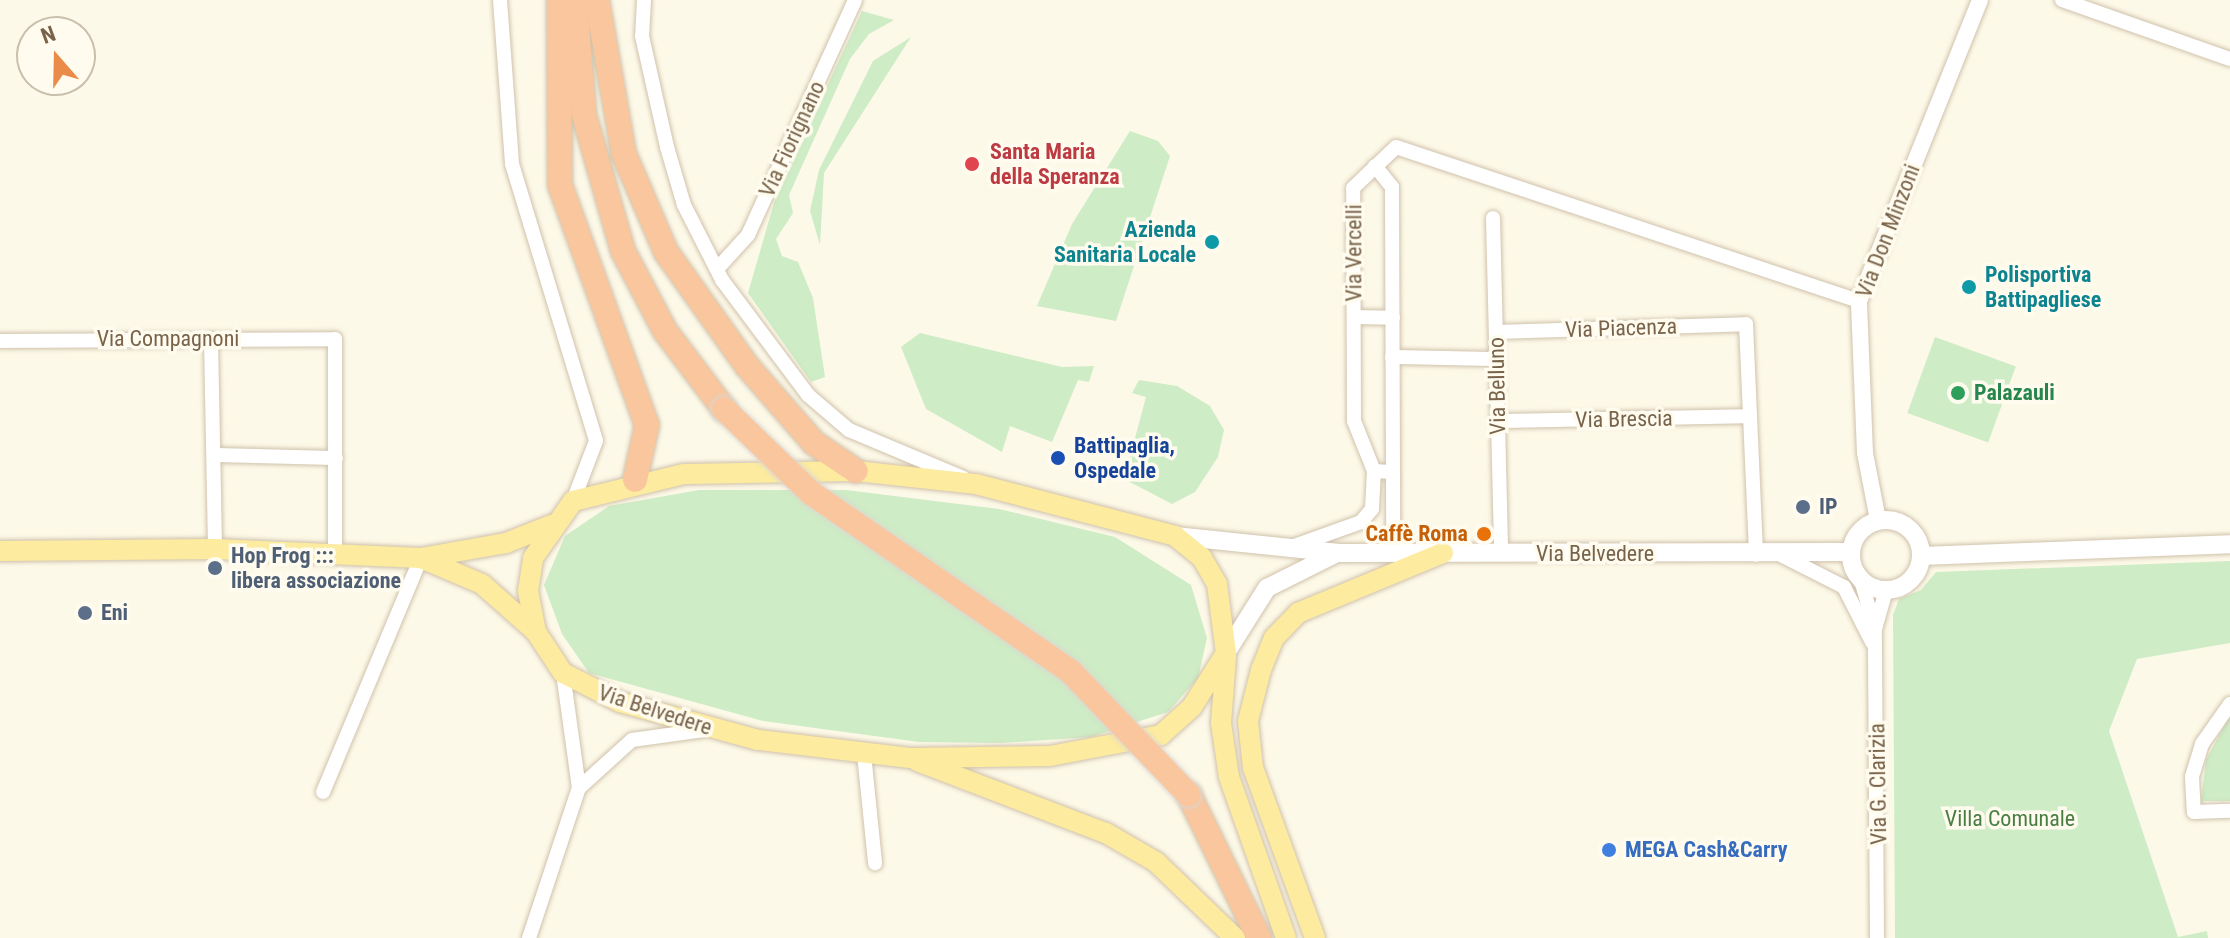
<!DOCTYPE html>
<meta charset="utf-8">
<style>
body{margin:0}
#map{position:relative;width:2230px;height:938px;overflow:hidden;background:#fdf9e8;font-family:"Roboto Condensed",sans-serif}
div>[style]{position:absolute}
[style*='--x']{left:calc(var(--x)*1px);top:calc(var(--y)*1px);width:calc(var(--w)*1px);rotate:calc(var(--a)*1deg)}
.green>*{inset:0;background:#ceecc5;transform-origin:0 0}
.roads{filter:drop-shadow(0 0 2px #d0c2ac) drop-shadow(0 0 2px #d0c2ac)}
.minor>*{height:14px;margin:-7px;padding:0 7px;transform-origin:7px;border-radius:7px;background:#fff}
.tertiary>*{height:16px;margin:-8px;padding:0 8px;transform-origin:8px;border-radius:8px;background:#fff}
.secondary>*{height:18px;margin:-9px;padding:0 9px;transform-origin:9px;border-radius:9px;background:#fff}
.secondary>.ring{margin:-9px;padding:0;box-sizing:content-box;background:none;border:18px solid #fff;border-radius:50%}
.primary>*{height:20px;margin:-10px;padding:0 10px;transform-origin:10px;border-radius:10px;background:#fdeb9f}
.motorway>*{height:24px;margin:-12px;padding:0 12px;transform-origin:12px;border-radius:12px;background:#f9c69d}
.bridges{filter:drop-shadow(0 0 2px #dcd6d0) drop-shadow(0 0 2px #dcd6d0)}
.motorway-bridge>*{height:24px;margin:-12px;padding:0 12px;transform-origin:12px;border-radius:12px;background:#f9c69d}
.dots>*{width:22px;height:22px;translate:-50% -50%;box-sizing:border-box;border:4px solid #fffcef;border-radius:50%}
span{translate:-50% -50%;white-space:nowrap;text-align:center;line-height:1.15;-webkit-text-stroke:7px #fffcef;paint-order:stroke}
.street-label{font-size:22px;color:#79634a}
.health-label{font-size:22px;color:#be3a42;font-weight:700}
.left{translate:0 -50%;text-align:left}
.culture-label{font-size:22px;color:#0d838f;font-weight:700}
.right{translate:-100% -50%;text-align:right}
.leisure-label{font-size:22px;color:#27864d;font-weight:700}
.transit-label{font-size:22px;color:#164399;font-weight:700}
.service-label{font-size:22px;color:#4e5e75;font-weight:700}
.food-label{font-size:22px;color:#c56008;font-weight:700}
.park-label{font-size:22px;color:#497f42}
.shop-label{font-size:22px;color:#366cbe;font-weight:700}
.north{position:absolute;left:16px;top:16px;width:80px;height:80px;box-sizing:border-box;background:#fffcef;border:2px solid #c9bfad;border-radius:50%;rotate:340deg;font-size:22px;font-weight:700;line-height:32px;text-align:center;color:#79634a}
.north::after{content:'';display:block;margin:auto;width:28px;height:36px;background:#eb8b49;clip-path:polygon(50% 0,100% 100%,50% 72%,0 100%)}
</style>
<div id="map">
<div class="green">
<div style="clip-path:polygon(862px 11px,894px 20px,869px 34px,850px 59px,789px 195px,793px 213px,776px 239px,782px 256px,798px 262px,813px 298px,825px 377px,811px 382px,748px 293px,776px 196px)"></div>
<div style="clip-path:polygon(911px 37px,824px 173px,820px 245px,810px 211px,819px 170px,873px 61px)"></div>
<div style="clip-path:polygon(1130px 131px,1158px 141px,1170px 156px,1116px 321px,1037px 306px,1072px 224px)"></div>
<div style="clip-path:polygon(920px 333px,1062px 367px,1094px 366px,1089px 382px,1078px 380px,1052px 442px,1010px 426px,1002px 452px,926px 409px,901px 347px)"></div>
<div style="left:1935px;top:337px;width:86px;height:81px;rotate:20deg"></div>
<div style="clip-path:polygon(1139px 380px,1177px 386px,1210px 406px,1224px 430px,1218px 457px,1195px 492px,1172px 504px,1124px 479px,1146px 397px,1132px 393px)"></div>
<div style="clip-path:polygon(699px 490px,846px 490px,999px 509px,1115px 537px,1191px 585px,1207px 638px,1198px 678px,1168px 712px,1091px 737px,1000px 743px,919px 742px,763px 721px,589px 673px,562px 634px,544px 585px,565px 536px,609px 506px)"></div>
<div style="clip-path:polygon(2230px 561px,2230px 643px,2137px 659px,2109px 731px,2178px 937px,2207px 931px,2208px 938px,1895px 938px,1893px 615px,1899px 599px,1921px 590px,1936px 572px)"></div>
<div style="clip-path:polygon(2230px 715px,2230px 801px,2201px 801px,2206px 760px)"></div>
</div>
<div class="roads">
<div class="minor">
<div style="--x:500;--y:0;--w:164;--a:85.8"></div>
<div style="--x:512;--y:164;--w:289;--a:73.1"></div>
<div style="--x:596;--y:441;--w:64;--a:111"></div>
<div style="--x:644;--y:0;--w:36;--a:93"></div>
<div style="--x:642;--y:36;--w:114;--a:77.3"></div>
<div style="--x:667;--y:147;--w:60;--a:73.7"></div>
<div style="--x:684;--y:205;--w:84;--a:63.1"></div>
<div style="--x:722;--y:280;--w:144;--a:53.2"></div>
<div style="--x:808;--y:395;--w:54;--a:40.5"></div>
<div style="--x:849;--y:430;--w:124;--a:22.8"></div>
<div style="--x:2062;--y:0;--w:178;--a:19.4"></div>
<div style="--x:1375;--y:166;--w:27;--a:51"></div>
<div style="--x:1392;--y:187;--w:365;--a:89.8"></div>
<div style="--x:1493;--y:218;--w:336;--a:88.6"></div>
<div style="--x:717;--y:269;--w:46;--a:-47.6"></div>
<div style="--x:748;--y:235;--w:258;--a:-65.5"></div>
<div style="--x:1354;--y:317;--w:39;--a:1"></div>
<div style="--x:1496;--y:332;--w:250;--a:-1.8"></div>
<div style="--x:1746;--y:324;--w:231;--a:87.5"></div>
<div style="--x:211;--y:339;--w:210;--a:88.9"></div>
<div style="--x:0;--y:341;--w:335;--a:-0.3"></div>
<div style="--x:335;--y:339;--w:215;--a:90"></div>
<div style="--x:1392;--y:357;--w:105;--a:1.1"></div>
<div style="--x:1498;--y:421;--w:252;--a:-1.1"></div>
<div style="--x:214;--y:455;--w:122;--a:1.4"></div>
<div style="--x:1392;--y:472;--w:18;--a:-177"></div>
<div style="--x:1374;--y:471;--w:54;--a:-111.8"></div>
<div style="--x:1354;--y:421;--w:233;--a:-90.2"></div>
<div style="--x:1353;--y:188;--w:59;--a:-43.6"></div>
<div style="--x:1396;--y:147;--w:488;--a:18.4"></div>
<div style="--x:1294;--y:546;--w:71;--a:-19.7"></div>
<div style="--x:1361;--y:522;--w:17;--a:-50"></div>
<div style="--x:1372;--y:509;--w:38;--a:-87"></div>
<div style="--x:1779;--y:554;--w:73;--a:26.9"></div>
<div style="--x:1844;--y:587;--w:62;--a:63"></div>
<div style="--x:1861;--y:580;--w:51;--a:74.1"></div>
<div style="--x:563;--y:673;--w:116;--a:82.1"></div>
<div style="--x:2230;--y:704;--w:49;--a:125"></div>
<div style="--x:2202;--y:744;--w:34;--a:107"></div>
<div style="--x:2192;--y:777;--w:35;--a:87"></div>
<div style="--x:2194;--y:812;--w:36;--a:-2"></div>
<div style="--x:864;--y:754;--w:110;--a:84.2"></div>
<div style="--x:323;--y:792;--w:254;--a:-67.3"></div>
<div style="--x:529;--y:938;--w:158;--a:-71.6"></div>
<div style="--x:579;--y:788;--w:72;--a:-42.2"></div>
<div style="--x:632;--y:740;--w:80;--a:-7.9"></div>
<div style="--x:1877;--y:938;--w:309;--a:-90.4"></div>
<div style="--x:1875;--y:629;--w:41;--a:-74.2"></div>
</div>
<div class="tertiary">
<div style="--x:1878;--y:520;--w:68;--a:-101"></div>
<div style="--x:1865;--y:453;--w:152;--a:-92.3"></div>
<div style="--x:1859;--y:301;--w:324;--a:-68.1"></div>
</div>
<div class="secondary">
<div class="ring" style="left:1851px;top:520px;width:52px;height:52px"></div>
<div style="--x:1175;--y:536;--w:165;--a:5.9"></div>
<div style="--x:1339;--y:553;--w:512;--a:-0.11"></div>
<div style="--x:1921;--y:556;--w:309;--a:-2.2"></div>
<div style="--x:1226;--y:653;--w:77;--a:-57.8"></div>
<div style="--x:1267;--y:588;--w:76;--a:-26.6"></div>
</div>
<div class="primary">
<div style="--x:856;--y:471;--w:121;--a:6.2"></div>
<div style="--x:976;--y:484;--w:206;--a:14.6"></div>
<div style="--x:1175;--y:536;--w:35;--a:39"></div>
<div style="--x:1202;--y:558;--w:30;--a:60"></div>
<div style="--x:1217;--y:584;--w:70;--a:82.6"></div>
<div style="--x:1226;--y:653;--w:64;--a:122.2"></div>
<div style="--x:1192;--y:707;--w:42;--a:137.9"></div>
<div style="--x:1161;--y:735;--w:113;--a:169.3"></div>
<div style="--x:1050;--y:756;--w:140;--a:179.2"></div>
<div style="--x:910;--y:758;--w:153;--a:-173.2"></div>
<div style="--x:758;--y:740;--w:143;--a:-164.6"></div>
<div style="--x:620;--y:702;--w:64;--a:-153"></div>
<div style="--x:563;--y:673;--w:49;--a:-123.4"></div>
<div style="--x:536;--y:632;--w:42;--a:-101"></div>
<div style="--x:528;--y:591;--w:33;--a:-81"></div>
<div style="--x:533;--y:558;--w:70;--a:-54.9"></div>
<div style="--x:573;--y:501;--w:114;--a:-13.7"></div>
<div style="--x:684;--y:474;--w:172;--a:-1"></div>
<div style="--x:0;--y:551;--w:215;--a:-0.5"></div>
<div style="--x:215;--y:549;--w:206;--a:2.5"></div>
<div style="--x:421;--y:558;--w:86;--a:-10"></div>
<div style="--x:506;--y:543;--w:48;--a:-21.8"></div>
<div style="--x:421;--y:558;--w:66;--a:23.1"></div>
<div style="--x:482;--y:584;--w:72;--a:41.6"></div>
<div style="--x:1226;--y:657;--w:66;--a:94.3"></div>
<div style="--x:1221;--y:723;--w:55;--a:81.6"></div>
<div style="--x:1229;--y:777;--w:171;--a:70.5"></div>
<div style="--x:917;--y:761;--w:202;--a:20.9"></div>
<div style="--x:1106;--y:833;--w:58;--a:30.1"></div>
<div style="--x:1156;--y:862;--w:110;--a:43.9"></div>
<div style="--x:1315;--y:938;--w:181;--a:-110"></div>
<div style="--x:1253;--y:768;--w:47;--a:-96.1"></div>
<div style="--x:1248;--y:721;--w:53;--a:-75.7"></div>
<div style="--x:1261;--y:670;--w:35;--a:-68"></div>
<div style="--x:1274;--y:638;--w:35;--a:-46"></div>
<div style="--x:1298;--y:613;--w:157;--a:-22.5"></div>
</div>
<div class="motorway">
<div style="--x:559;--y:0;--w:185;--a:89.7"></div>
<div style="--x:560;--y:185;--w:255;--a:70.1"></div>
<div style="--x:647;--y:425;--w:56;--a:102.3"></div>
<div style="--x:575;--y:0;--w:115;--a:85.5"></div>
<div style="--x:584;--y:115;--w:141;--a:74"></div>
<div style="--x:623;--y:251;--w:90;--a:62.3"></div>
<div style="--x:665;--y:331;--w:98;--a:52.9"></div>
<div style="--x:597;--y:0;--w:156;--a:80.1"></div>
<div style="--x:624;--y:154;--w:107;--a:66.8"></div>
<div style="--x:666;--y:252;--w:140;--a:54.6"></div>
<div style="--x:747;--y:366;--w:102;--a:49"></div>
<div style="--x:814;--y:443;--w:50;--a:33.7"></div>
<div style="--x:1189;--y:795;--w:159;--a:63.9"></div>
</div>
</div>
<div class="bridges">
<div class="motorway-bridge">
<div style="--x:724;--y:409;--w:121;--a:44"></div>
<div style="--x:811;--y:493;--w:316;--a:34.5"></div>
<div style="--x:1071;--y:672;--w:170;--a:46.2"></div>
</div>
</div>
<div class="dots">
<div style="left:972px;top:164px;background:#e0444e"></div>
<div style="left:1212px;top:242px;background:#0f9aa8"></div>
<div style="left:1969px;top:287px;background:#0f9aa8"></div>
<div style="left:1958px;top:393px;background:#2e9e5b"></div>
<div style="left:1058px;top:458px;background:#1a4fb4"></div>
<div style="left:1803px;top:507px;background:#5c6f8a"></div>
<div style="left:1484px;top:534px;background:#e8710a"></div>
<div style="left:215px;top:568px;background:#5c6f8a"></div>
<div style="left:85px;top:613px;background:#5c6f8a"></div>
<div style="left:1609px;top:850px;background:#3f7fe0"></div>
</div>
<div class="street-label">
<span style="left:792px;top:139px;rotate:-65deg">Via Fiorignano</span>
<span style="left:1888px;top:231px;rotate:-69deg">Via Don Minzoni</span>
<span style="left:1354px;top:253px;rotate:-90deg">Via Vercelli</span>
<span style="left:1621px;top:328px;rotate:-2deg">Via Piacenza</span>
<span style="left:168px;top:339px">Via Compagnoni</span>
<span style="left:1497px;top:386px;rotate:-91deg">Via Belluno</span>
<span style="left:1624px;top:419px;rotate:-1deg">Via Brescia</span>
<span style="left:1595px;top:554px">Via Belvedere</span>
<span style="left:655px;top:710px;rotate:18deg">Via Belvedere</span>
<span style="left:1878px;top:784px;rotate:-91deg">Via G. Clarizia</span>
</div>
<div class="health-label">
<span class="left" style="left:990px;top:164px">Santa Maria<br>della Speranza</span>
</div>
<div class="culture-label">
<span class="right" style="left:1196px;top:242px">Azienda<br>Sanitaria Locale</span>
<span class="left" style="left:1985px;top:287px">Polisportiva<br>Battipagliese</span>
</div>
<div class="leisure-label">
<span class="left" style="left:1974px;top:393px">Palazauli</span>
</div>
<div class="transit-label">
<span class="left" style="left:1074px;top:458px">Battipaglia,<br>Ospedale</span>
</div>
<div class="service-label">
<span class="left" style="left:1819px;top:507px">IP</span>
<span class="left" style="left:231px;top:568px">Hop Frog :::<br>libera associazione</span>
<span class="left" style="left:101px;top:613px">Eni</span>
</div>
<div class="food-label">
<span class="right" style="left:1468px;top:534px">Caffè Roma</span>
</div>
<div class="park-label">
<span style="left:2010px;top:819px">Villa Comunale</span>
</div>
<div class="shop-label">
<span class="left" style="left:1625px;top:850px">MEGA Cash&amp;Carry</span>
</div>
<div class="north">N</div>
</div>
